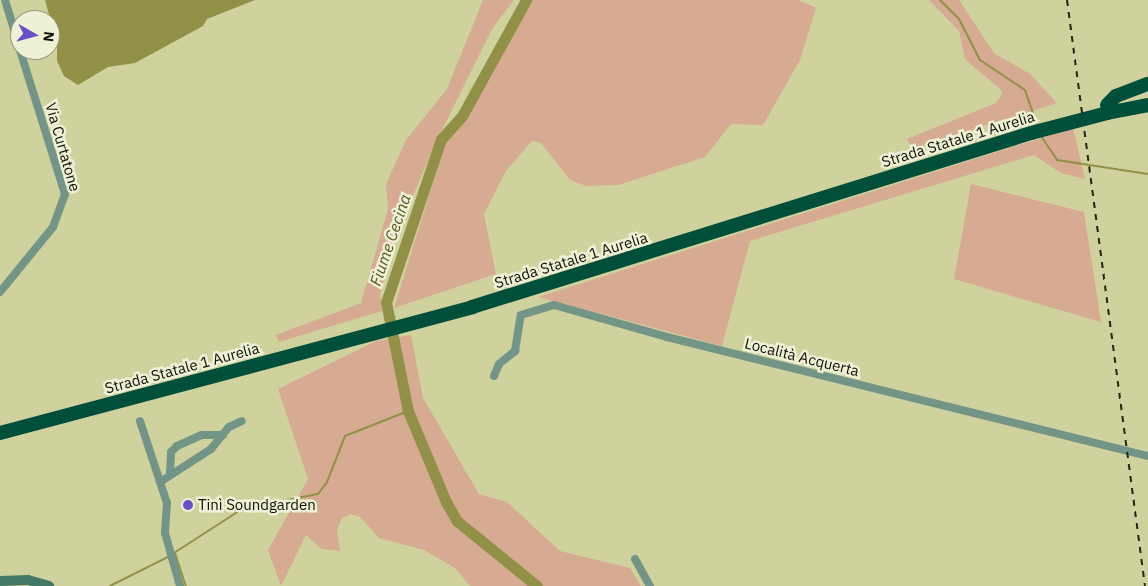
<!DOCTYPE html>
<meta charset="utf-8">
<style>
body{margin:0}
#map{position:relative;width:1148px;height:586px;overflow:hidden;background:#d0d29e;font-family:"IBM Plex Sans",sans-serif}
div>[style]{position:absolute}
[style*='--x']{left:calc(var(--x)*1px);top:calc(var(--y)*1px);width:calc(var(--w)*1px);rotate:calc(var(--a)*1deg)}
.green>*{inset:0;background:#d7aa92}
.water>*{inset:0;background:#909147}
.stream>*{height:2px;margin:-1px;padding:0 1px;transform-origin:1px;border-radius:1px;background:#909147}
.river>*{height:11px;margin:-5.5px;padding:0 5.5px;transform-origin:5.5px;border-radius:5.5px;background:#909147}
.street>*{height:8px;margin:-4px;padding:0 4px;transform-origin:4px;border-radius:4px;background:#729587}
.secondary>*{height:10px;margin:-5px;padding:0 5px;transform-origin:5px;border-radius:5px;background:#427865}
.highway>*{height:14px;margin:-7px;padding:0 7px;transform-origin:7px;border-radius:7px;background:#004f3b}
.rail>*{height:2px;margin-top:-1px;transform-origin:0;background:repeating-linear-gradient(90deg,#232311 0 6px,transparent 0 12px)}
.highway-bridge>*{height:14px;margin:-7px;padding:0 7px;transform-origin:7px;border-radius:7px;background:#004f3b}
.dots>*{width:14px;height:14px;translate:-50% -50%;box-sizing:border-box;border:2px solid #eff1d7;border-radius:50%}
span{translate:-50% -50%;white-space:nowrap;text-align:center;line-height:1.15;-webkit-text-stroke:5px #eff1d7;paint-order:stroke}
.street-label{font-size:15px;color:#0f0f00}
.poi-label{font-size:15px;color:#0f0f00}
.left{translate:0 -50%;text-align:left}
.water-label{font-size:16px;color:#585822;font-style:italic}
.north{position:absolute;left:10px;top:10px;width:50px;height:50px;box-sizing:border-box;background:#eff1d7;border:1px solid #959781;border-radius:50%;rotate:97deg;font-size:14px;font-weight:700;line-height:20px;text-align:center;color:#0f0f00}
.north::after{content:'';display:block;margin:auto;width:18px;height:22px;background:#6b4fc8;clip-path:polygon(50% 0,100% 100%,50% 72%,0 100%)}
</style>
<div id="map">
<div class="green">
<div style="clip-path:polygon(483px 0,514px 0,492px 29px,433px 148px,394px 242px,380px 295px,382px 311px,279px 342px,276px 335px,361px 303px,388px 209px,386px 184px,406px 140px,447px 89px)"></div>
<div style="clip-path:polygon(532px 0,798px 0,816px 8px,800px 60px,763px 125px,731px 124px,705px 157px,618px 185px,586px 186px,570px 180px,541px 143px,532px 141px,506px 171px,484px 214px,496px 274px,394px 308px,445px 144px)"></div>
<div style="clip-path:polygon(929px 0,959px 0,994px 53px,1030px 74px,1057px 103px,914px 148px,910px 145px,907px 139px,996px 103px,1001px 96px,1002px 91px,965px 59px,959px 31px)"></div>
<div style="clip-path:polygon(1073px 128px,1085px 179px,1061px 173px,1034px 155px,750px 241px,722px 346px,538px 297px)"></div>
<div style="clip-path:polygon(971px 184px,1084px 212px,1101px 322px,954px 279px)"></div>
<div style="clip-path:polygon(411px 335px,423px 398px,479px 494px,507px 502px,560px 551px,630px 568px,641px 586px,470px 586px,455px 568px,424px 550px,379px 538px,360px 517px,351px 514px,342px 518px,337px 530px,340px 551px,322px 549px,306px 535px,281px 586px,268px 550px,308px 479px,278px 389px,376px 341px)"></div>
</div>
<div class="water">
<div style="clip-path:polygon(45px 0,255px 0,207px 19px,203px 26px,135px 63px,108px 67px,78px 85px,64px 76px,57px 61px,57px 44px)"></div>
</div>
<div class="stream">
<div style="--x:940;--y:0;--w:27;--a:45"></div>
<div style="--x:959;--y:19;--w:46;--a:62.9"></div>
<div style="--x:980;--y:60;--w:54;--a:33.7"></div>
<div style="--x:1025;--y:90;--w:36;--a:71"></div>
<div style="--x:1041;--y:136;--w:29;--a:56"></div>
<div style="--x:1057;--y:160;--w:92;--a:8.7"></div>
<div style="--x:174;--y:553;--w:81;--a:-32.9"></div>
<div style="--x:242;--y:509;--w:77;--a:-11.2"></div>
<div style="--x:318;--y:494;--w:15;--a:-53"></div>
<div style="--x:327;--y:482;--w:49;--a:-68.6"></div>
<div style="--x:345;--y:436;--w:68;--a:-21.6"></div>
<div style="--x:175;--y:553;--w:35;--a:72"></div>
<div style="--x:110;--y:586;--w:65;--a:-26.6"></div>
</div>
<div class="river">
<div style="--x:526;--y:0;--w:132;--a:118.9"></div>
<div style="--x:462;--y:116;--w:31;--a:132"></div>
<div style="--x:441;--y:139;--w:172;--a:108.6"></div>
<div style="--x:386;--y:302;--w:111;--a:78.6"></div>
<div style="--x:408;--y:411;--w:99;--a:67.3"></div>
<div style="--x:446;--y:502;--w:22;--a:60"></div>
<div style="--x:457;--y:521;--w:103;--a:39.1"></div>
</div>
<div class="street">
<div style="--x:5;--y:0;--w:51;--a:73"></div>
<div style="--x:0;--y:292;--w:84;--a:-50.8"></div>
<div style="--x:53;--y:227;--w:35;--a:-70"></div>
<div style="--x:65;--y:194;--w:151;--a:-107.4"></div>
<div style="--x:494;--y:376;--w:13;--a:-67"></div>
<div style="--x:499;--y:364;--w:21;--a:-39"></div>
<div style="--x:515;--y:351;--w:36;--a:-81"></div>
<div style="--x:521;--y:315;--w:34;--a:-17"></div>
<div style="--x:554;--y:305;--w:117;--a:15.8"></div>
<div style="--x:667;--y:337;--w:496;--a:13.9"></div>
<div style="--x:140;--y:421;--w:86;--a:71.8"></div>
<div style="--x:167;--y:503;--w:30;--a:94"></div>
<div style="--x:165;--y:533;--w:55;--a:74.2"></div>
<div style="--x:170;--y:473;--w:21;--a:-87"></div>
<div style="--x:171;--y:452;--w:8;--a:-45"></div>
<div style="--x:177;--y:446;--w:27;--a:-24"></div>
<div style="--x:202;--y:435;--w:21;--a:0"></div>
<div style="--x:160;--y:482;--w:61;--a:-32.9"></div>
<div style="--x:211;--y:449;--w:28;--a:-51"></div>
<div style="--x:229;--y:427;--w:14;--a:-25"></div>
<div style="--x:635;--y:559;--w:31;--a:61"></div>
</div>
<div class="secondary">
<div style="--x:0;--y:581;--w:28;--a:-2"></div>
<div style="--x:28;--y:580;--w:22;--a:16"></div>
</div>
<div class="highway">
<div style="--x:1107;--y:105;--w:13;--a:-45"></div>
<div style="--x:1116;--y:96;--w:34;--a:-21"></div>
<div style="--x:1107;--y:113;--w:42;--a:-11"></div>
<div style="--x:0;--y:433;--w:489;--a:-14.9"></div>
<div style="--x:472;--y:307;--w:585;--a:-17.29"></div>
</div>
<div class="rail">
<div style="--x:1067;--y:0;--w:591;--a:82.42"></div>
</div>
<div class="highway-bridge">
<div style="--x:1031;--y:133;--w:79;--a:-14.7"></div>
</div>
<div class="dots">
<div style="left:188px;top:505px;background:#6b4fc8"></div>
</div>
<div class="street-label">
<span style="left:958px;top:139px;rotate:-17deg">Strada Statale 1 Aurelia</span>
<span style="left:63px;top:147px;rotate:74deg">Via Curtatone</span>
<span style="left:571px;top:260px;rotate:-17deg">Strada Statale 1 Aurelia</span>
<span style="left:802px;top:357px;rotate:14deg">Località Acquerta</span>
<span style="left:182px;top:368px;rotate:-15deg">Strada Statale 1 Aurelia</span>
</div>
<div class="poi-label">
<span class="left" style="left:198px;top:505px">Tinì Soundgarden</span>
</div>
<div class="water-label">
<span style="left:390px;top:240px;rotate:-71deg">Fiume Cecina</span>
</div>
<div class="north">N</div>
</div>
